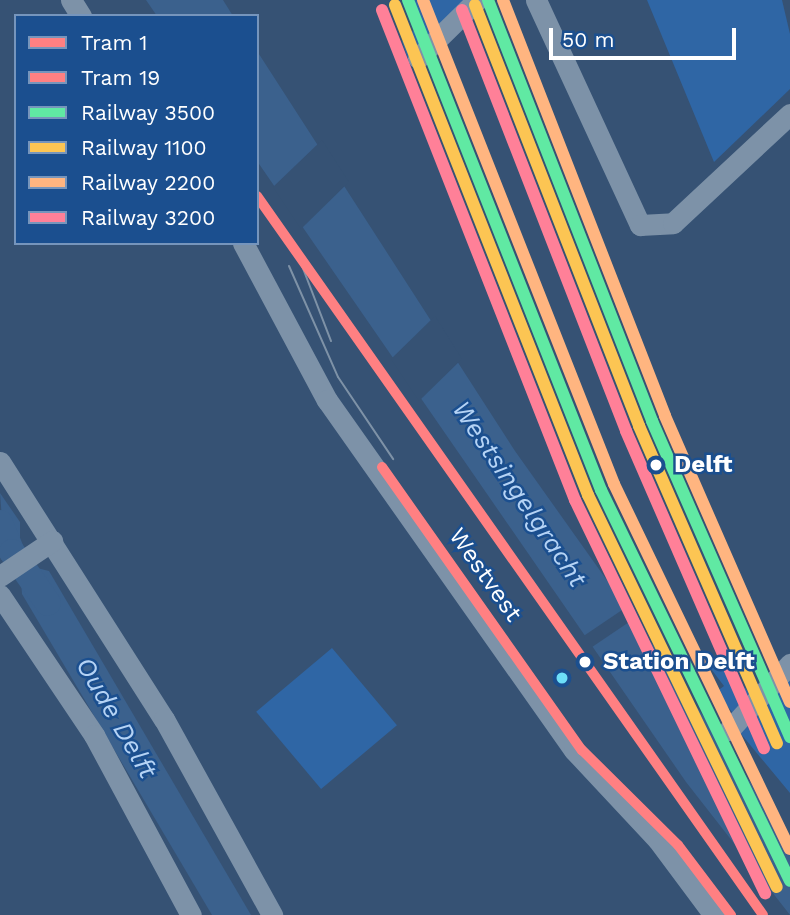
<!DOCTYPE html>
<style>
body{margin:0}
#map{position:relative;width:790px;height:915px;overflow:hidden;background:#365274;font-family:"Work Sans",sans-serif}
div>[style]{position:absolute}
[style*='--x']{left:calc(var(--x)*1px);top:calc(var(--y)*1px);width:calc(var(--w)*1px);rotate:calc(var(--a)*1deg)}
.green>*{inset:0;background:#2f66a5;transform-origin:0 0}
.water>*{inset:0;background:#3b618d}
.pier>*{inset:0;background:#365274;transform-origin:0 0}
.canal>*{height:26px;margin:-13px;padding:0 13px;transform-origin:13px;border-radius:13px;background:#3b618d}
.street>*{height:21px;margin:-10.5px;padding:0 10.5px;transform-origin:10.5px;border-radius:10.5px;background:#7d92a8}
.tram>*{height:2px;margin:-1px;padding:0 1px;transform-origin:1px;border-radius:1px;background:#7e92a7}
.rail-1>*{height:12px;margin:-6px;padding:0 6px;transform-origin:6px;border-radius:6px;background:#60e9a3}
.rail-2>*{height:12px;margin:-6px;padding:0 6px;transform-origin:6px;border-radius:6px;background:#fcc553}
.rail-3>*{height:12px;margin:-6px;padding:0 6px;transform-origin:6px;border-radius:6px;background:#ffb580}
.rail-4>*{height:12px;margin:-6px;padding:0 6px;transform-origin:6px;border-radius:6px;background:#ff8098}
.tram-1>*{height:10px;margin:-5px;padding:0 5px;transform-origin:5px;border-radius:5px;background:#ff8082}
.tram-2>*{height:10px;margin:-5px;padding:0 5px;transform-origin:5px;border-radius:5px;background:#ff8082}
.dots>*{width:19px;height:19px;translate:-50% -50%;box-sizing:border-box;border:4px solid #1b4f8f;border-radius:50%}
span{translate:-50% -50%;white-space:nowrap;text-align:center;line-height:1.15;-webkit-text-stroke:5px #1b4f8f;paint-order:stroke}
.stop-label{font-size:24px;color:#fff;font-weight:700}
.left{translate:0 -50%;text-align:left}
.street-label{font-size:24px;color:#fff}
.water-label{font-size:26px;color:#b5d3f5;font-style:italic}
.legend{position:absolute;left:14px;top:14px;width:245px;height:231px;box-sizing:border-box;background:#1b4f8f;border:2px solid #7695bc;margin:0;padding:9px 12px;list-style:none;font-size:21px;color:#fff}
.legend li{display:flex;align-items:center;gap:14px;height:35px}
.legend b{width:35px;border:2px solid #7695bc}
.scale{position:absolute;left:549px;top:28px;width:187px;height:32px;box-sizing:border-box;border:4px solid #fff;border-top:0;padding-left:9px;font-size:21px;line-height:24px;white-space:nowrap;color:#fff;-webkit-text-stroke:5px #1b4f8f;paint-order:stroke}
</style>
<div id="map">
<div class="green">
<div style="clip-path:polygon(407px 0,467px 0,408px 59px,402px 41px,416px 28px)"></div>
<div style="clip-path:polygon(647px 0,782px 0,790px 34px,790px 89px,714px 162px)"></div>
<div style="left:332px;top:648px;width:101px;height:99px;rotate:50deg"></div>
<div style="clip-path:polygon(790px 655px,790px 793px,727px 717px,732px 712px,716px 692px,724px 686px,708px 665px,716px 659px,750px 693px)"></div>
</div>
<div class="water">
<div style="clip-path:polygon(146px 0,223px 0,233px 16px,157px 16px)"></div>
<div style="clip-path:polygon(257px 51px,515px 451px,790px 838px,790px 915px,686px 782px,257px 161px)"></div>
<div style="clip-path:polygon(0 493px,20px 522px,20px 546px,5px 558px)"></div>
<div style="clip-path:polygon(37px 568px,49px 571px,251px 915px,212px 915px,22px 594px,21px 581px)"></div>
</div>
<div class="pier">
<div style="clip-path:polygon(322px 140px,349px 182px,301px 229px,273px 187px)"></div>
<div style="clip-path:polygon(435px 316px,462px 359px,419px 401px,391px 359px)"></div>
<div style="left:625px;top:608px;width:14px;height:50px;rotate:56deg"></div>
</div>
<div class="canal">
<div style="--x:0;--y:523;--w:31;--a:68"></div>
<div style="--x:12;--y:552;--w:62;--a:54.8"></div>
</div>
<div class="street">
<div style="--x:71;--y:0;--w:19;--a:58"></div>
<div style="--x:536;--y:0;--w:248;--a:65.2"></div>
<div style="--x:640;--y:225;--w:33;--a:-3"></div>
<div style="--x:673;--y:223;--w:160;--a:-43"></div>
<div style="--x:418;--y:58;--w:83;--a:-44.5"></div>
<div style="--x:243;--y:243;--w:178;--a:61.9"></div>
<div style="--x:327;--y:400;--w:428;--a:54.8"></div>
<div style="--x:574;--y:750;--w:123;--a:47"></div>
<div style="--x:658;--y:840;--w:94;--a:53.3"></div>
<div style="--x:0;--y:462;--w:305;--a:57.5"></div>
<div style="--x:164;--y:719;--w:224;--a:61.1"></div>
<div style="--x:0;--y:576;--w:63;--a:-33.9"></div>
<div style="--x:0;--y:595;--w:169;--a:56.1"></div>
<div style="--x:94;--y:735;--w:204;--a:61.7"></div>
<div style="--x:729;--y:730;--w:90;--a:-47.3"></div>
</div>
<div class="tram">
<div style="--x:299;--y:258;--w:89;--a:68.9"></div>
<div style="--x:289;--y:266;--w:121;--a:66.2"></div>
<div style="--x:338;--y:377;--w:99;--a:56.1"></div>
</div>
<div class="rail-1">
<div style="--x:408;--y:0;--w:527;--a:68.5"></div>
<div style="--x:601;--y:490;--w:434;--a:64.2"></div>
<div style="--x:488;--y:0;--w:452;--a:68.7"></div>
<div style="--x:652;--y:421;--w:345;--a:66.4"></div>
</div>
<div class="rail-2">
<div style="--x:395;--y:5;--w:527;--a:68.5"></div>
<div style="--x:588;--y:495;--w:435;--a:64.3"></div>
<div style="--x:475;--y:5;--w:452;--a:68.7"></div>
<div style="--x:639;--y:426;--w:346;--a:66.5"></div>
</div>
<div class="rail-3">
<div style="--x:423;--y:0;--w:520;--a:68.46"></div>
<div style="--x:614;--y:484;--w:405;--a:64.3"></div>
<div style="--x:503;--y:0;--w:446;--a:68.7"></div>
<div style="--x:665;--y:416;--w:312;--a:66.4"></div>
</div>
<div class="rail-4">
<div style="--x:382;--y:10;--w:527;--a:68.5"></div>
<div style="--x:575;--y:500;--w:437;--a:64.2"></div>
<div style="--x:462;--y:10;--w:452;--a:68.7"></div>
<div style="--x:626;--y:431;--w:346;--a:66.5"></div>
</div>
<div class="tram-1">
<div style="--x:257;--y:196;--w:879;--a:54.86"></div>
</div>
<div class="tram-2">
<div style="--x:382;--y:467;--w:347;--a:54.8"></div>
<div style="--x:582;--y:750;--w:135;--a:44.7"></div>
<div style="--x:678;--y:845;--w:88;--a:52.9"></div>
</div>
<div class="dots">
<div style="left:656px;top:465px;background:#fff"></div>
<div style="left:585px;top:662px;background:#fff"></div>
<div style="left:562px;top:678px;background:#6ddff8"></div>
</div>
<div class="stop-label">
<span class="left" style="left:674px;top:465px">Delft</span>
<span class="left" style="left:603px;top:662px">Station Delft</span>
</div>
<div class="street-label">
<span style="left:485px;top:575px;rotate:55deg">Westvest</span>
</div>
<div class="water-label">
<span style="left:519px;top:494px;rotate:56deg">Westsingelgracht</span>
<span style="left:116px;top:718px;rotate:60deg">Oude Delft</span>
</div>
<ul class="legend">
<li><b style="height:9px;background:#ff8082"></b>Tram 1</li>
<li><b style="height:9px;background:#ff8082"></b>Tram 19</li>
<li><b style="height:9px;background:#60e9a3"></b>Railway 3500</li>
<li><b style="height:9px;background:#fcc553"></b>Railway 1100</li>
<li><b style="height:9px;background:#ffb580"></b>Railway 2200</li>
<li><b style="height:9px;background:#ff8098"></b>Railway 3200</li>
</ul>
<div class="scale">50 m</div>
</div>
